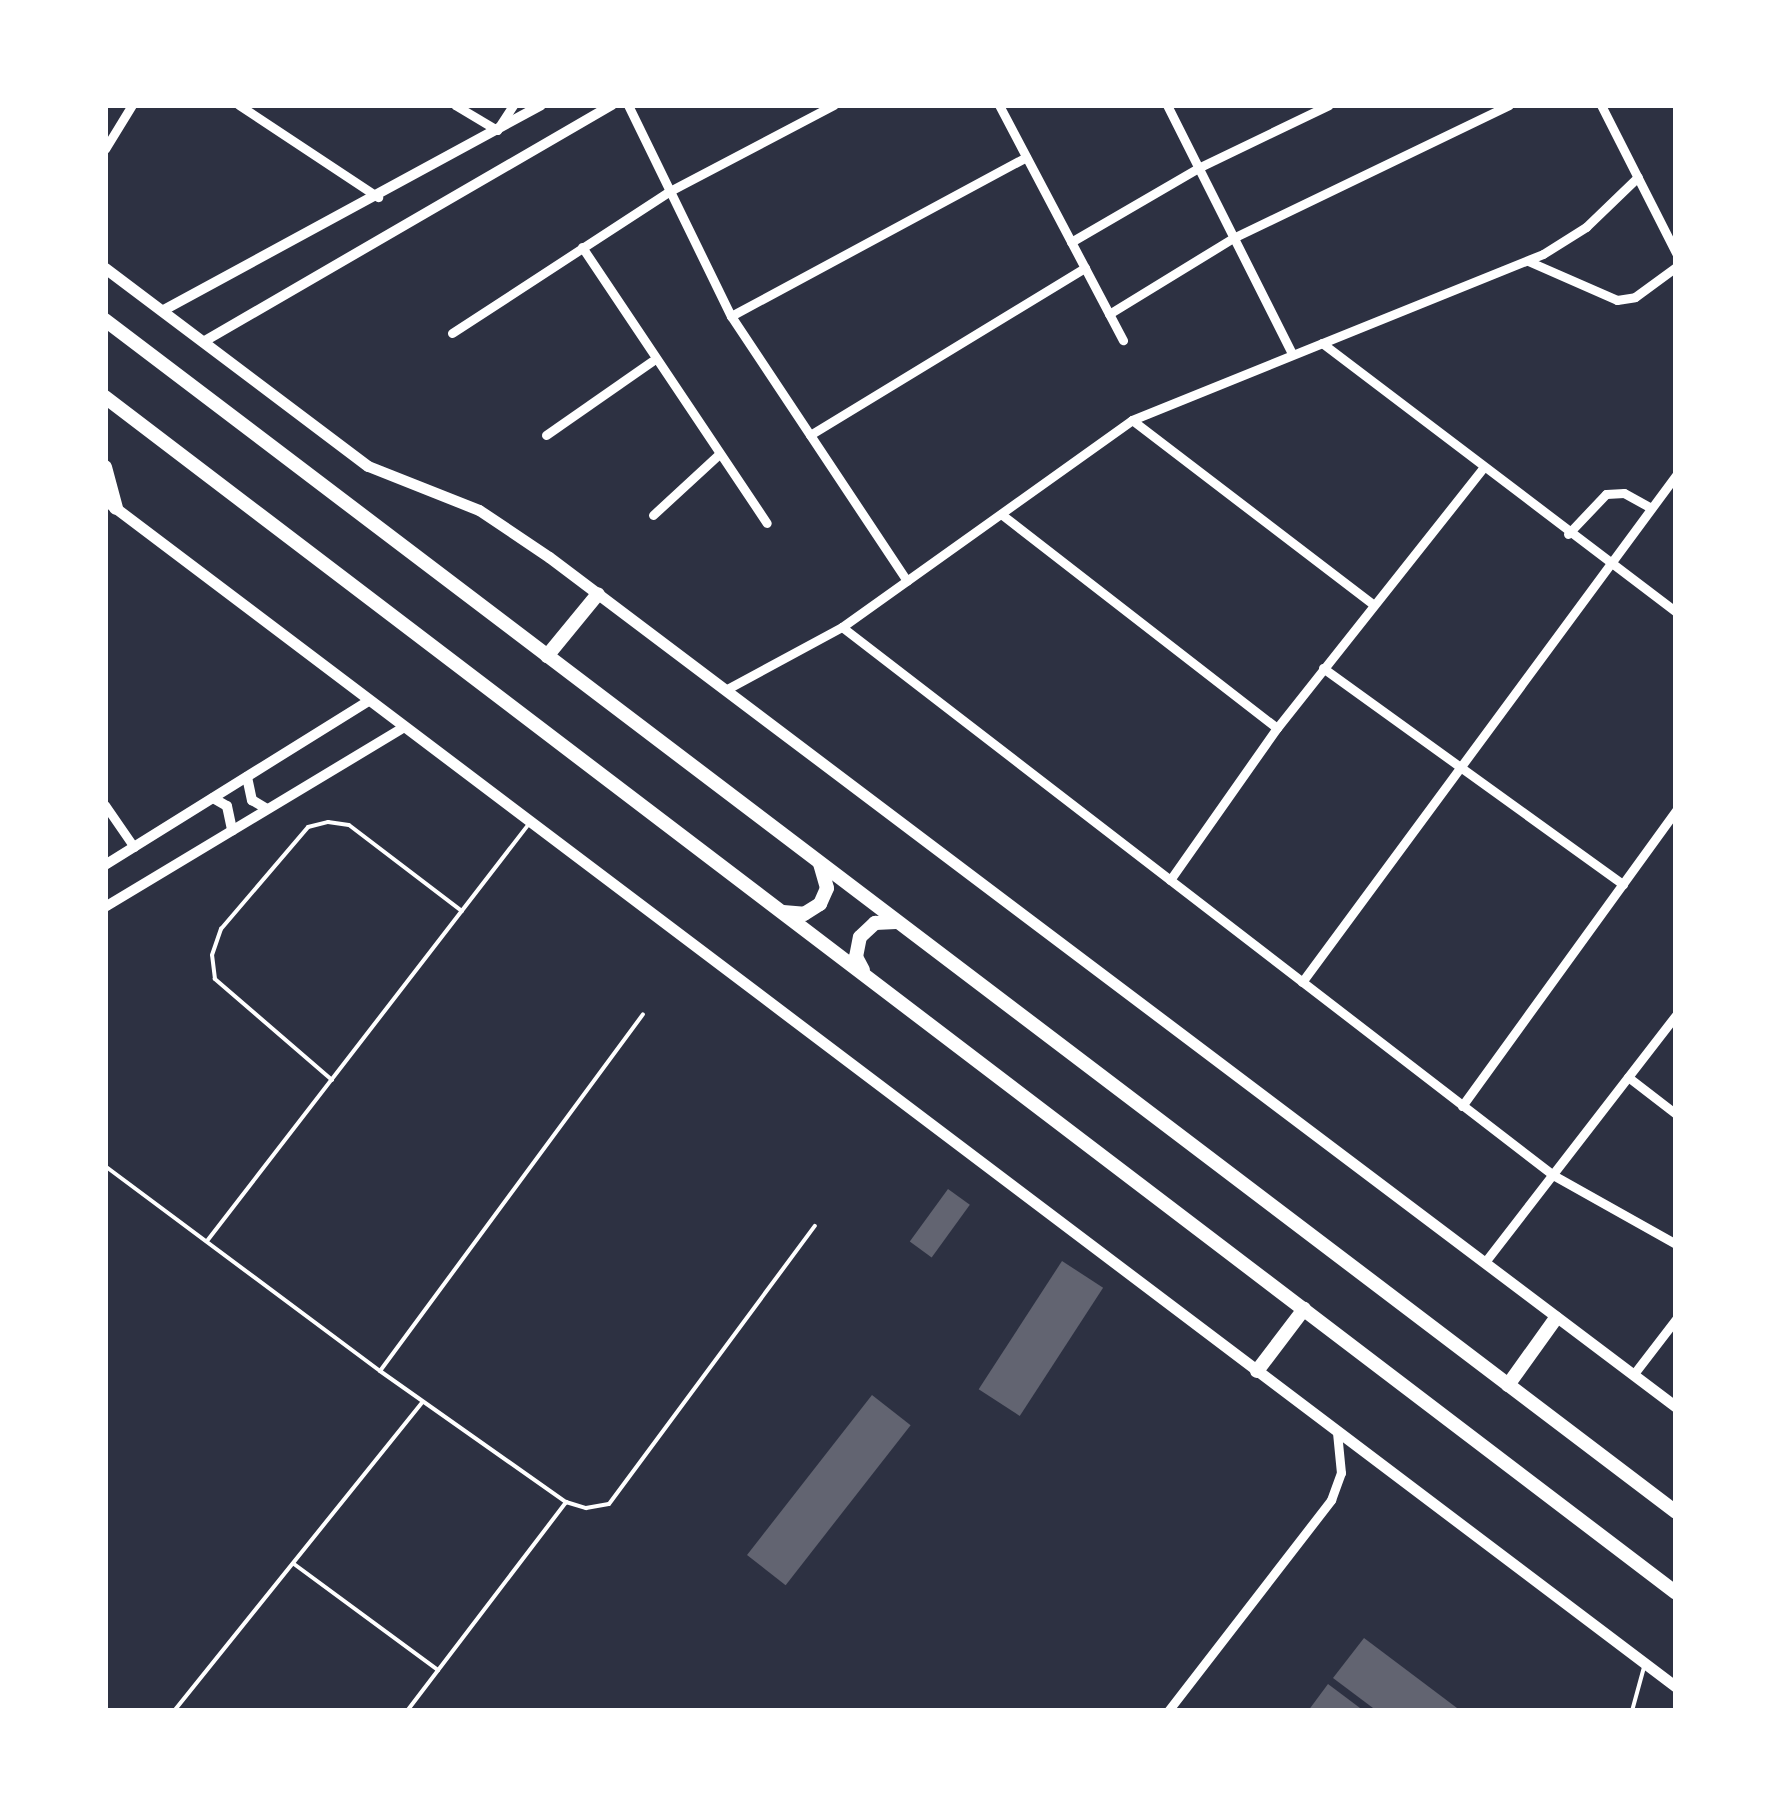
<!DOCTYPE html>
<style>
body{margin:0}
#map{position:relative;width:1781px;height:1816px;overflow:hidden;background:#2d3142;font-family:"IBM Plex Serif",serif}
div>[style]{position:absolute}
[style*='--x']{left:calc(var(--x)*1px);top:calc(var(--y)*1px);width:calc(var(--w)*1px);rotate:calc(var(--a)*1deg)}
.building>*{inset:0;background:#626471;transform-origin:0 0}
.service>*{height:4px;margin:-2px;padding:0 2px;transform-origin:2px;border-radius:2px;background:#fff}
.minor>*{height:9px;margin:-4.5px;padding:0 4.5px;transform-origin:4.5px;border-radius:4.5px;background:#fff}
.tertiary>*{height:10px;margin:-5px;padding:0 5px;transform-origin:5px;border-radius:5px;background:#fff}
.secondary>*{height:11px;margin:-5.5px;padding:0 5.5px;transform-origin:5.5px;border-radius:5.5px;background:#fff}
.trunk>*{height:14px;margin:-7px;padding:0 7px;transform-origin:7px;border-radius:7px;background:#fff}
span{translate:-50% -50%;white-space:nowrap;text-align:center;line-height:1.15;-webkit-text-stroke:8px #fff;paint-order:stroke}
.frame{position:absolute;inset:0;border:108px solid #fff;pointer-events:none}
</style>
<div id="map">
<div class="building">
<div style="left:948px;top:1189px;width:27px;height:65px;rotate:36deg"></div>
<div style="left:1062px;top:1261px;width:49px;height:153px;rotate:33deg"></div>
<div style="left:872px;top:1395px;width:49px;height:203px;rotate:38deg"></div>
<div style="clip-path:polygon(1364px 1638px,1461px 1711px,1377px 1711px,1333px 1678px)"></div>
<div style="clip-path:polygon(1328px 1684px,1364px 1711px,1308px 1711px)"></div>
</div>
<div class="service">
<div style="--x:332;--y:1080;--w:155;--a:-139.2"></div>
<div style="--x:215;--y:979;--w:24;--a:-97"></div>
<div style="--x:212;--y:955;--w:28;--a:-71"></div>
<div style="--x:221;--y:929;--w:134;--a:-49.5"></div>
<div style="--x:308;--y:827;--w:21;--a:-14"></div>
<div style="--x:328;--y:822;--w:21;--a:8"></div>
<div style="--x:349;--y:825;--w:142;--a:37.3"></div>
<div style="--x:105;--y:1166;--w:343;--a:36.7"></div>
<div style="--x:380;--y:1371;--w:228;--a:35.2"></div>
<div style="--x:566;--y:1502;--w:21;--a:17"></div>
<div style="--x:586;--y:1508;--w:23;--a:-10"></div>
<div style="--x:609;--y:1504;--w:346;--a:-53.5"></div>
<div style="--x:207;--y:1241;--w:525;--a:-52.34"></div>
<div style="--x:380;--y:1371;--w:443;--a:-53.6"></div>
<div style="--x:294;--y:1564;--w:179;--a:36.4"></div>
<div style="--x:174;--y:1711;--w:395;--a:-51.2"></div>
<div style="--x:407;--y:1711;--w:263;--a:-52.7"></div>
<div style="--x:1632;--y:1711;--w:46;--a:-74.7"></div>
</div>
<div class="minor">
<div style="--x:239;--y:105;--w:167;--a:33.5"></div>
<div style="--x:455;--y:105;--w:49;--a:30.8"></div>
<div style="--x:497;--y:130;--w:30;--a:-57"></div>
<div style="--x:628;--y:105;--w:235;--a:64"></div>
<div style="--x:731;--y:316;--w:318;--a:56.4"></div>
<div style="--x:999;--y:105;--w:266;--a:62.2"></div>
<div style="--x:1167;--y:105;--w:279;--a:63.3"></div>
<div style="--x:1601;--y:105;--w:166;--a:63.1"></div>
<div style="--x:105;--y:149;--w:52;--a:-58.5"></div>
<div style="--x:1071;--y:242;--w:147;--a:-30.2"></div>
<div style="--x:1198;--y:168;--w:145;--a:-25.7"></div>
<div style="--x:582;--y:247;--w:332;--a:56.2"></div>
<div style="--x:1528;--y:261;--w:97;--a:23.7"></div>
<div style="--x:1617;--y:300;--w:18;--a:-9"></div>
<div style="--x:1635;--y:297;--w:51;--a:-36.2"></div>
<div style="--x:1109;--y:314;--w:145;--a:-31.5"></div>
<div style="--x:1233;--y:238;--w:306;--a:-25.7"></div>
<div style="--x:731;--y:316;--w:335;--a:-28.3"></div>
<div style="--x:452;--y:333;--w:258;--a:-33.1"></div>
<div style="--x:668;--y:192;--w:187;--a:-27.7"></div>
<div style="--x:1322;--y:343;--w:445;--a:37.2"></div>
<div style="--x:1132;--y:420;--w:303;--a:37.4"></div>
<div style="--x:546;--y:435;--w:129;--a:-34.9"></div>
<div style="--x:810;--y:435;--w:322;--a:-31.3"></div>
<div style="--x:1001;--y:514;--w:349;--a:37.8"></div>
<div style="--x:653;--y:515;--w:88;--a:-42.7"></div>
<div style="--x:1568;--y:534;--w:55;--a:-46.5"></div>
<div style="--x:1606;--y:494;--w:18;--a:-3"></div>
<div style="--x:1624;--y:493;--w:31;--a:29"></div>
<div style="--x:842;--y:627;--w:898;--a:37.62"></div>
<div style="--x:1553;--y:1175;--w:141;--a:29.3"></div>
<div style="--x:1323;--y:668;--w:370;--a:35.8"></div>
<div style="--x:729;--y:688;--w:128;--a:-28.4"></div>
<div style="--x:842;--y:627;--w:356;--a:-35.5"></div>
<div style="--x:1132;--y:420;--w:443;--a:-22"></div>
<div style="--x:1543;--y:254;--w:51;--a:-32.1"></div>
<div style="--x:1586;--y:227;--w:72;--a:-43.9"></div>
<div style="--x:105;--y:805;--w:51;--a:55.4"></div>
<div style="--x:1170;--y:880;--w:186;--a:-54.9"></div>
<div style="--x:1277;--y:728;--w:332;--a:-51.6"></div>
<div style="--x:1302;--y:982;--w:630;--a:-53.58"></div>
<div style="--x:1628;--y:1077;--w:61;--a:37.6"></div>
<div style="--x:1462;--y:1106;--w:365;--a:-54.1"></div>
<div style="--x:1485;--y:1262;--w:312;--a:-52.3"></div>
<div style="--x:1633;--y:1375;--w:71;--a:-52.5"></div>
<div style="--x:1168;--y:1711;--w:267;--a:-52.3"></div>
<div style="--x:1331;--y:1500;--w:29;--a:-70"></div>
<div style="--x:1341;--y:1473;--w:41;--a:-95.6"></div>
</div>
<div class="tertiary">
<div style="--x:162;--y:311;--w:431;--a:-28.5"></div>
<div style="--x:203;--y:342;--w:473;--a:-30.1"></div>
<div style="--x:247;--y:777;--w:24;--a:78"></div>
<div style="--x:252;--y:800;--w:17;--a:31"></div>
<div style="--x:213;--y:798;--w:16;--a:30"></div>
<div style="--x:227;--y:806;--w:25;--a:78"></div>
<div style="--x:105;--y:865;--w:309;--a:-31.9"></div>
<div style="--x:105;--y:907;--w:345;--a:-31"></div>
</div>
<div class="secondary">
<div style="--x:105;--y:268;--w:329;--a:37"></div>
<div style="--x:368;--y:466;--w:119;--a:21.6"></div>
<div style="--x:479;--y:510;--w:84;--a:33.9"></div>
<div style="--x:549;--y:557;--w:1412;--a:37.02"></div>
<div style="--x:105;--y:500;--w:1969;--a:37.07"></div>
</div>
<div class="trunk">
<div style="--x:105;--y:320;--w:1972;--a:37.19"></div>
<div style="--x:105;--y:397;--w:1974;--a:37.28"></div>
<div style="--x:105;--y:467;--w:42;--a:75"></div>
<div style="--x:547;--y:656;--w:80;--a:-50.6"></div>
<div style="--x:783;--y:912;--w:21;--a:5"></div>
<div style="--x:804;--y:914;--w:19;--a:-32"></div>
<div style="--x:820;--y:904;--w:17;--a:-66"></div>
<div style="--x:827;--y:888;--w:25;--a:-106"></div>
<div style="--x:863;--y:970;--w:15;--a:-118"></div>
<div style="--x:856;--y:957;--w:20;--a:-79"></div>
<div style="--x:860;--y:937;--w:21;--a:-43"></div>
<div style="--x:875;--y:923;--w:21;--a:-3"></div>
<div style="--x:1257;--y:1371;--w:78;--a:-52.8"></div>
<div style="--x:1508;--y:1385;--w:82;--a:-54.4"></div>
</div>
<div class="frame"></div>
</div>
